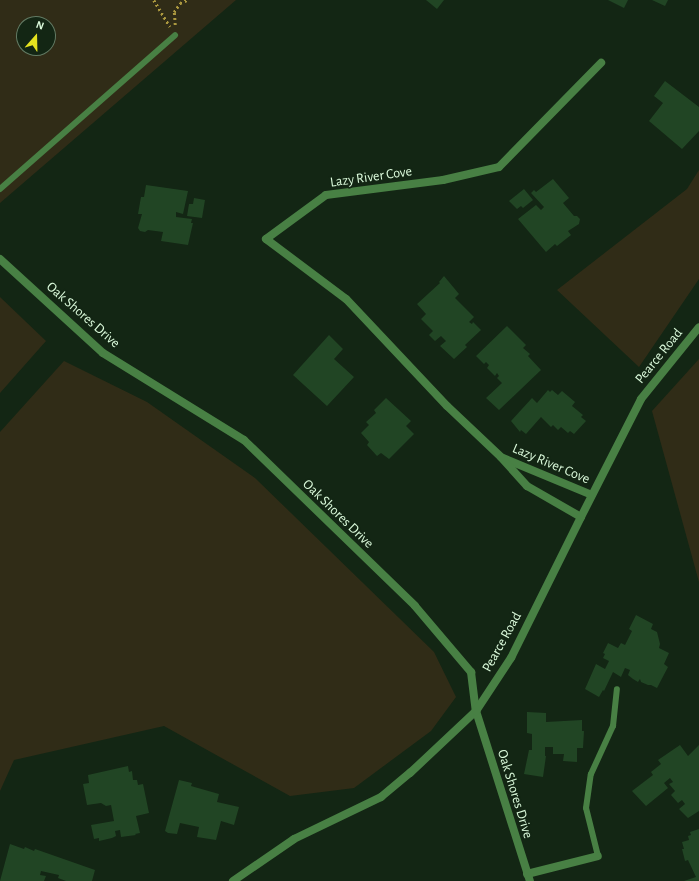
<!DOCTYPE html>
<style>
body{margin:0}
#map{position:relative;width:699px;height:881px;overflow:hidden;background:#132614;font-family:"Alegreya Sans",sans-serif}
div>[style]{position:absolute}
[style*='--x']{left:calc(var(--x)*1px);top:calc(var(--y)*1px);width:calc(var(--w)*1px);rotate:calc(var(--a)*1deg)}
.green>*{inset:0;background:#302c17}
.building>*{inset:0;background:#214524}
.path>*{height:2.5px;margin-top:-1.25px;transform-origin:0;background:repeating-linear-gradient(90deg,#ac993f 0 2px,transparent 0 5px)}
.service>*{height:6px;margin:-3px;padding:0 3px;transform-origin:3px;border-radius:3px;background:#488044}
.minor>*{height:8px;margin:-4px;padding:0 4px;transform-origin:4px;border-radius:4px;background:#488044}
span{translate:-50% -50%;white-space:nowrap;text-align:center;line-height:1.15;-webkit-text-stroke:3.5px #132614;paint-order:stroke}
.street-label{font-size:14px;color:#dcfbdc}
.north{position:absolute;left:16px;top:16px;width:40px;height:40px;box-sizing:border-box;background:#132614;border:1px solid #637b64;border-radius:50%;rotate:20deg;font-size:11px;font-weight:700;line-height:16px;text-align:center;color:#dcfbdc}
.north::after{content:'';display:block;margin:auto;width:14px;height:18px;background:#e4e11f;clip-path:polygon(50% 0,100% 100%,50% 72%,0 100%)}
</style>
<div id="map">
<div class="green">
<div style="clip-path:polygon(evenodd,0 0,236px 0,0 203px,0 0,24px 24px,48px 24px,48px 48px,24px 48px,24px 24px)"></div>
<div style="clip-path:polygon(699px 170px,699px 279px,639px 367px,557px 290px,687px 189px)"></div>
<div style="clip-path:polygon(0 297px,46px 341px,0 393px)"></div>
<div style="clip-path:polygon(699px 359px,699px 582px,652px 411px)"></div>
<div style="clip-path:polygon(64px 361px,147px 402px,255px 478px,434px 652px,456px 697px,431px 731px,354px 788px,290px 796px,164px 726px,14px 760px,0 791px,0 432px)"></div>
</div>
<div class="building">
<div style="clip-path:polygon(426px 0,444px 0,437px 9px)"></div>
<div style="clip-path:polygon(608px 0,628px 0,624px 8px)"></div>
<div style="clip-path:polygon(652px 0,668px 0,665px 6px)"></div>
<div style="clip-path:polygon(665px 81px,699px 107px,699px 131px,682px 149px,649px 121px,663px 103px,654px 96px)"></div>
<div style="clip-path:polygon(553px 179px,569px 198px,563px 203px,574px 216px,577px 216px,580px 219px,579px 224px,568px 231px,571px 235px,557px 246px,555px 244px,546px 252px,518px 219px,536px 205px,541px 210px,544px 207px,531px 193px,534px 190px,536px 192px)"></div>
<div style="clip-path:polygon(146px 185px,188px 191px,183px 214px,176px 212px,176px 217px,192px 219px,191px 223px,193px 223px,188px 245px,161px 241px,163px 232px,148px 230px,145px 232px,140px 231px,138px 228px,142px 214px,138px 214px,141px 197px,144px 197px)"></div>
<div style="clip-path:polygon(524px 189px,533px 200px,523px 208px,521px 206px,517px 209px,509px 201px)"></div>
<div style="clip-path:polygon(194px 198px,205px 200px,202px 218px,187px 216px,189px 204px,193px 204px)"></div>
<div style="clip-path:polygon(444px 276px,459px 294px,455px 298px,474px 317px,469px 322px,472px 324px,473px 322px,481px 330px,465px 345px,467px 347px,454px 359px,440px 346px,446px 341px,441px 336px,435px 341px,429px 335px,433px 331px,421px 319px,426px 314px,417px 304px,440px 283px,439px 282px)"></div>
<div style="clip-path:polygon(507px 326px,526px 345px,523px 348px,530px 354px,528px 356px,541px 370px,499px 410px,486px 398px,502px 383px,497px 378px,499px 376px,497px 373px,495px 376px,487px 368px,489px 365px,486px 362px,484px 364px,476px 356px)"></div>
<div style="clip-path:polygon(329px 335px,343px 349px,334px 359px,354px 377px,327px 406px,293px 375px)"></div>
<div style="clip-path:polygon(548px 390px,550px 392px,552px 390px,558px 395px,562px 391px,575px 402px,572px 406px,583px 415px,581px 417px,586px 421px,574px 434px,570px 431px,568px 433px,561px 427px,558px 430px,553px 425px,551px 427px,541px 417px,526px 434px,521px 430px,520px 432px,511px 421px,532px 398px,537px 403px)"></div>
<div style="clip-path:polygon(386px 398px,411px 421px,406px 426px,414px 434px,389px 459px,381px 453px,377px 456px,367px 445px,369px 442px,361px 433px,369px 425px,366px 422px,376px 413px,374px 410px)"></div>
<div style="clip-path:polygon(636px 615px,653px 624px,651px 629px,657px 632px,660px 644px,659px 648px,669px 653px,664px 664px,668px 667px,657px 688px,651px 685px,648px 685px,641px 682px,640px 679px,638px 682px,633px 679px,628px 675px,630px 670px,625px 668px,621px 677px,613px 672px,604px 691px,603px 690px,599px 697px,585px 689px,596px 664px,605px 669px,609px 661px,603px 658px,605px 654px,603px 653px,608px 643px,618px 648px,621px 643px,625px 645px,632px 631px,629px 629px)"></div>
<div style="clip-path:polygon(527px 712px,546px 713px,546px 722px,582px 720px,582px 731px,584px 731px,583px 748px,577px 748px,577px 762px,563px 761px,564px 754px,553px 754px,553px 747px,545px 747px,545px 756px,546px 756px,543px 777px,524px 774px,529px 750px,532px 750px,532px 734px,527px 733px)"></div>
<div style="clip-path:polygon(680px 745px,688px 756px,699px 745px,699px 811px,688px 818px,679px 809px,685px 804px,682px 800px,678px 803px,671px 795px,675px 791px,669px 784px,673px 782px,670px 778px,664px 783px,668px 788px,646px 806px,632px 791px,653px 775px,651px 772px,661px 764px,658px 760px)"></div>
<div style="clip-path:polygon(128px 766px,129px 772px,132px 771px,133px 780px,137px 780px,138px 785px,143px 784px,149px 813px,136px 816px,140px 833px,135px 834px,136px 835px,121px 837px,120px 830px,115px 831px,116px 836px,112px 838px,99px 841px,99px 838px,94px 839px,91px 825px,114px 821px,111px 805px,106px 806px,101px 803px,87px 805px,83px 784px,89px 783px,88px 775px)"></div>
<div style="clip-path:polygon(179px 780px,192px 783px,191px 786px,219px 794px,217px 802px,239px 807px,234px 825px,221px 821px,216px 840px,197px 837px,199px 827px,180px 823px,177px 834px,168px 833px,165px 831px)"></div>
<div style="clip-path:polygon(699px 829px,699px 881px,684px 881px,696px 877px,688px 860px,685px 861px,682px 849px,684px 849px,682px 842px,689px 840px,688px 836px,691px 835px,690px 832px)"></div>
<div style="clip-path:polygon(10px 844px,24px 849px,25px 847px,34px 851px,35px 849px,95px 870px,92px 881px,66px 881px,58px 878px,59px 875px,41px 871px,40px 875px,46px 876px,44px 881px,0 881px)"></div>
</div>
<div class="path">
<div style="--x:154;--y:0;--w:31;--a:59"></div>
<div style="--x:175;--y:25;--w:13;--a:-94"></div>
<div style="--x:174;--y:12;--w:11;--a:-56"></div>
<div style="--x:180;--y:3;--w:8;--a:-23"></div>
</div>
<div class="service">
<div style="--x:0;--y:189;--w:233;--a:-41.3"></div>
<div style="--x:598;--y:856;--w:49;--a:-104"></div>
<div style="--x:586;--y:808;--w:34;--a:-82"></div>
<div style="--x:591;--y:774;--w:53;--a:-65.4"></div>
<div style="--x:613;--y:726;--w:37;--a:-84"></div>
</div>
<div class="minor">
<div style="--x:0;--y:259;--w:139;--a:42.4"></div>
<div style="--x:103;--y:353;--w:166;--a:31.7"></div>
<div style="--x:244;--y:440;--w:238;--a:44.1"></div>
<div style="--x:415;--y:606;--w:87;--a:49.7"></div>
<div style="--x:471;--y:672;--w:39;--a:83"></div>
<div style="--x:476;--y:711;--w:178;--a:72.4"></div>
<div style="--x:503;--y:458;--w:96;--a:22.6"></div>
<div style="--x:581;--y:517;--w:62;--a:-150.1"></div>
<div style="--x:527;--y:486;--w:39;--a:-132"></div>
<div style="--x:501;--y:457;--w:74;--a:-136.6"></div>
<div style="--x:447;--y:406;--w:147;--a:-133.3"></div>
<div style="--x:346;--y:299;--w:100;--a:-143.1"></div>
<div style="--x:266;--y:239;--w:74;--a:-36.3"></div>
<div style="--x:326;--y:195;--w:118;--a:-7.3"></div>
<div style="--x:443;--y:180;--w:57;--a:-13.1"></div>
<div style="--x:499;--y:167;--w:146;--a:-45.6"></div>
<div style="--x:527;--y:874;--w:73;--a:-14.2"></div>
<div style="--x:233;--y:881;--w:74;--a:-34.5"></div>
<div style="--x:294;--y:839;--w:97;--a:-25.8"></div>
<div style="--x:381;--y:797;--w:38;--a:-40"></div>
<div style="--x:410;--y:773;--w:91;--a:-43.2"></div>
<div style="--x:476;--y:711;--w:64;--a:-56.6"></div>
<div style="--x:511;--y:658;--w:157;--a:-63.6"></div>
<div style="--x:581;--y:517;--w:132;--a:-63"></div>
<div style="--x:641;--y:399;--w:92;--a:-51.1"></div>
</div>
<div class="street-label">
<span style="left:371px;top:177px;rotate:-8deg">Lazy River Cove</span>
<span style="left:83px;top:315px;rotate:41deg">Oak Shores Drive</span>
<span style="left:659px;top:356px;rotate:-51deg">Pearce Road</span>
<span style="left:551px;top:464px;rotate:23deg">Lazy River Cove</span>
<span style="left:338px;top:514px;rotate:44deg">Oak Shores Drive</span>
<span style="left:502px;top:642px;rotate:-61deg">Pearce Road</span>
<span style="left:515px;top:794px;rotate:73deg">Oak Shores Drive</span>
</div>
<div class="north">N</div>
</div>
